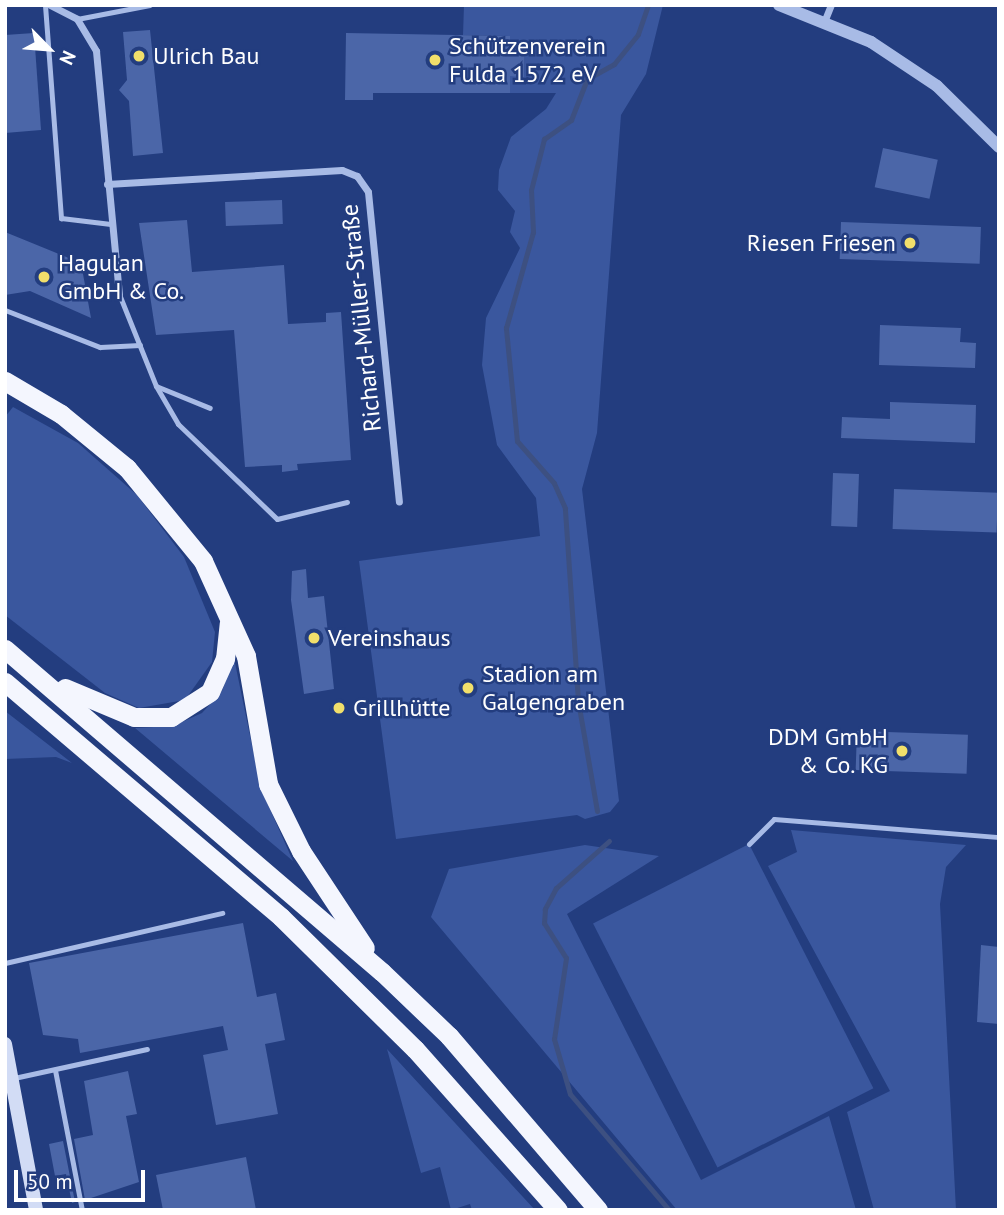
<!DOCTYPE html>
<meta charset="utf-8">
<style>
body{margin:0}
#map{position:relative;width:1004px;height:1215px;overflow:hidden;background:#233d7f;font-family:"PT Sans",sans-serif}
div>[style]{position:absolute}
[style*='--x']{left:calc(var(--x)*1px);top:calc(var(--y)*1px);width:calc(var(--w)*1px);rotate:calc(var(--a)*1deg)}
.green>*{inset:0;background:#3a579e;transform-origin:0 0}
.stream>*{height:5px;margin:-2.5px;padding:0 2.5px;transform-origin:2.5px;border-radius:2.5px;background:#3d5081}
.building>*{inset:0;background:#4b66a8;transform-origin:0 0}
.service>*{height:5px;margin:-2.5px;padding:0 2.5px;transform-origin:2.5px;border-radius:2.5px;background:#a8bbe6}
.minor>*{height:7px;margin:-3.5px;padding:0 3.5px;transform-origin:3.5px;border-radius:3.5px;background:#a8bbe6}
.tertiary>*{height:12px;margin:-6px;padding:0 6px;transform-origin:6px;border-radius:6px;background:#a8bbe6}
.secondary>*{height:14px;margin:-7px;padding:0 7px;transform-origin:7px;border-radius:7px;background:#d2dcf5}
.trunk>*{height:19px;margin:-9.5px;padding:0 9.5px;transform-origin:9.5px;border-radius:9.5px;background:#f4f6fe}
.dots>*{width:19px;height:19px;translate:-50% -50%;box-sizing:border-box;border:4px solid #233d7f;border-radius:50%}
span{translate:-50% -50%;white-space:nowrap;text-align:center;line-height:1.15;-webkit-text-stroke:5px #233d7f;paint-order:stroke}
.poi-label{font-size:24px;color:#fff}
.left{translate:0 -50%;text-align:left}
.right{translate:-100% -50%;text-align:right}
.street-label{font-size:24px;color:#fff}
.frame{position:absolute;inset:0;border:7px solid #fff;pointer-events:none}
.north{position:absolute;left:14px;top:14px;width:70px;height:70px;-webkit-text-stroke:5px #233d7f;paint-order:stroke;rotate:115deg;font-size:19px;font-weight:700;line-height:28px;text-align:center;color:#fff}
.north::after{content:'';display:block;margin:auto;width:24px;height:32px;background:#fff;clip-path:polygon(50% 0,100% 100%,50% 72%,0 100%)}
.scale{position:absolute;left:14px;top:1170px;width:131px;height:32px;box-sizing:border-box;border:4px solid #fff;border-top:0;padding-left:9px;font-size:21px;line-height:24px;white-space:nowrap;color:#fff;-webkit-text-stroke:5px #233d7f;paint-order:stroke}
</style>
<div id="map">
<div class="green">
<div style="clip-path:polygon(464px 5px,663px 5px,646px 74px,621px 115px,597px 433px,582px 489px,619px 801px,610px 812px,585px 819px,577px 815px,396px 839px,359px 561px,540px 536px,536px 498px,497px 445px,482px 365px,486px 318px,520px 248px,510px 232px,515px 211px,498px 190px,499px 170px,511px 137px,546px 109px,556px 93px,510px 93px,510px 76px,524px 76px,525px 43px,510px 43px,509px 36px,463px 35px)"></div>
<div style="clip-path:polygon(13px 407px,78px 443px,137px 495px,184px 557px,215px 632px,212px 662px,185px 700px,139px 708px,105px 693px,5px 615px,5px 417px)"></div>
<div style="clip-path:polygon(234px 658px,261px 789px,293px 861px,135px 728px,173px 726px,202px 713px,222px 691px)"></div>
<div style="clip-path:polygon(5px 711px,72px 763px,56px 757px,5px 759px)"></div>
<div style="clip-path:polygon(791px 830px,966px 845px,946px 867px,940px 904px,956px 1210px,874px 1210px,847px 1112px,890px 1091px,768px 866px,797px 852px)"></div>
<div style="left:749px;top:844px;width:274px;height:175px;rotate:63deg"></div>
<div style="clip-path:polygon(585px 845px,659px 856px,567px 914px,701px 1180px,829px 1116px,856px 1210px,677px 1210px,431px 917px,449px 869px)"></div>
<div style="clip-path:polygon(387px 1049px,535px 1210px,472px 1210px,470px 1204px,451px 1210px,440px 1167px,421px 1173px)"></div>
</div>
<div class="stream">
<div style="--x:597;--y:811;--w:112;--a:-99.8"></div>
<div style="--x:578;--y:701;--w:193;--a:-93.9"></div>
<div style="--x:565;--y:508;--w:27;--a:-114"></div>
<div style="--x:554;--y:483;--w:56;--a:-131.4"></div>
<div style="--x:517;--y:441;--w:114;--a:-95.6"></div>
<div style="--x:506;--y:328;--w:100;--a:-74.3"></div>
<div style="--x:533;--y:232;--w:42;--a:-92.7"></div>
<div style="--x:531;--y:190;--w:53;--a:-75.7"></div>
<div style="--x:544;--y:139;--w:33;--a:-35"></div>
<div style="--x:571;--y:120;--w:44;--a:-68.7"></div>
<div style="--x:587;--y:79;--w:31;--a:-29"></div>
<div style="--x:614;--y:64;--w:38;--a:-51"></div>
<div style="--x:638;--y:34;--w:31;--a:-71"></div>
<div style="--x:609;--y:841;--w:71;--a:138.4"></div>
<div style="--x:556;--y:888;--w:24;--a:118"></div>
<div style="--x:545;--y:909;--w:14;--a:94"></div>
<div style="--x:544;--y:923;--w:41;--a:57.8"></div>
<div style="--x:566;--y:958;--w:82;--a:98.4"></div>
<div style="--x:554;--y:1039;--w:57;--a:73.8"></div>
<div style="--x:570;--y:1094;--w:153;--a:49.5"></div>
</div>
<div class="building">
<div style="clip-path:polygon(150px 30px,163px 153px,133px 156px,129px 101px,119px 90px,127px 80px,123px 32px)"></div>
<div style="clip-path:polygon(34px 33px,41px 130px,5px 133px,5px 35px)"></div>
<div style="clip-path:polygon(346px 33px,510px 36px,510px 43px,525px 43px,524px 77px,510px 76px,510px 93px,373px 93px,373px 100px,345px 100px)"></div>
<div style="left:883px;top:148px;width:56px;height:40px;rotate:12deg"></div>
<div style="left:282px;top:200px;width:24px;height:57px;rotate:88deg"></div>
<div style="clip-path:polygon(187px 220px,192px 272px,284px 265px,288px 324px,326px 322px,326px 313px,341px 312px,351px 460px,297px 464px,298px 470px,282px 472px,282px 465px,245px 467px,234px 330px,156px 335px,139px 223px)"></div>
<div style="left:841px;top:222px;width:140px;height:37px;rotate:2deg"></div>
<div style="clip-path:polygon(5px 232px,81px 263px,91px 318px,30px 291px,5px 295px)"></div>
<div style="clip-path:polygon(880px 325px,961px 328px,960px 342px,976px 343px,975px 368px,879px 365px)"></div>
<div style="clip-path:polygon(890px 402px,976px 405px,975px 443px,841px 438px,842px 417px,890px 419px)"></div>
<div style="left:833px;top:473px;width:26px;height:53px;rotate:2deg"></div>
<div style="left:894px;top:489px;width:104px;height:40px;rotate:2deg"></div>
<div style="clip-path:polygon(306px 569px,308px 598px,324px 596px,334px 689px,304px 694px,291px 600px,292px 571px)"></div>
<div style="left:857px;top:731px;width:111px;height:39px;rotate:2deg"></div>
<div style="clip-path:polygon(243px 923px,257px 997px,276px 993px,285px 1040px,265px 1044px,278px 1114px,216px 1125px,203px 1055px,228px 1050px,223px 1026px,80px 1053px,78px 1039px,43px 1035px,29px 963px)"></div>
<div style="clip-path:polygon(981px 945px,999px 947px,999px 1024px,977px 1022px)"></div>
<div style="clip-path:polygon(128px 1071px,137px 1114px,126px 1116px,139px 1182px,85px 1200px,74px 1139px,93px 1135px,84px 1081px)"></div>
<div style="clip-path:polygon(63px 1141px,75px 1202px,72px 1203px,66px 1174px,55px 1176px,49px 1144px)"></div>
<div style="clip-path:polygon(246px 1157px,256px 1210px,163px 1210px,156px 1175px)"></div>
</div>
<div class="service">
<div style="--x:45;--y:5;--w:214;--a:85.7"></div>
<div style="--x:61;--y:218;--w:50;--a:6.8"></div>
<div style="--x:77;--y:19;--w:74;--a:-10.9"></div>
<div style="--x:119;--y:294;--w:99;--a:68.1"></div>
<div style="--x:156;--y:386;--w:58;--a:22.2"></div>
<div style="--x:5;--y:310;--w:102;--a:21.3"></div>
<div style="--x:100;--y:347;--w:40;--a:-2.9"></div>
<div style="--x:156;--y:386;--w:44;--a:59.9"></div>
<div style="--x:178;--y:424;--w:137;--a:43.8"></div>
<div style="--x:277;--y:519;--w:72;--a:-13.7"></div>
<div style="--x:749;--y:844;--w:35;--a:-45"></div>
<div style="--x:774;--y:819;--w:226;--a:4.6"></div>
<div style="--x:5;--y:963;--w:223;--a:-13"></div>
<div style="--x:55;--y:1070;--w:143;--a:79.1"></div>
<div style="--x:14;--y:1078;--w:136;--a:-12.3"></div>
</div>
<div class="minor">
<div style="--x:50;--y:5;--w:30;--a:27"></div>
<div style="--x:77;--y:19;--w:37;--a:59"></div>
<div style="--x:96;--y:51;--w:244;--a:84.6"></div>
<div style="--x:824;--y:22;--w:18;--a:-68"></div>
<div style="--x:107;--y:184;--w:235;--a:-3.4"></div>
<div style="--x:342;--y:170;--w:16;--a:22"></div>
<div style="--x:357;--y:176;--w:19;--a:55"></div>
<div style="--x:368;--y:192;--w:311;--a:84.3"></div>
</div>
<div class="tertiary">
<div style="--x:779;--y:5;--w:99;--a:21.9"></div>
<div style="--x:871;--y:42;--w:79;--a:33.7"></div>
<div style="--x:937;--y:86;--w:87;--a:44.5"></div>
</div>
<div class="secondary">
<div style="--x:5;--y:1044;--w:169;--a:79.4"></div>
</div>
<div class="trunk">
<div style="--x:5;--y:381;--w:65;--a:30.5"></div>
<div style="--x:61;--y:414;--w:85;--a:39.3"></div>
<div style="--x:127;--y:468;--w:120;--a:50.7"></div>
<div style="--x:203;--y:561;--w:104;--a:65.6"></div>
<div style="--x:246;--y:656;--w:130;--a:80.2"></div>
<div style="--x:268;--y:784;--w:75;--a:63.8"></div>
<div style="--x:301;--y:851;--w:116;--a:56.6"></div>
<div style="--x:5;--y:649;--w:496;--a:40.6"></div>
<div style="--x:382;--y:972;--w:93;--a:43.7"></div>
<div style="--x:449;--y:1036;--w:229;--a:49.4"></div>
<div style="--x:5;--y:682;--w:362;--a:40.4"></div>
<div style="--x:281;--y:917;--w:188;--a:44.6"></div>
<div style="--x:415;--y:1049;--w:215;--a:48.4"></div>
<div style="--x:65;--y:688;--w:75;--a:22.8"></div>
<div style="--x:134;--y:717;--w:37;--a:0"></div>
<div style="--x:171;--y:717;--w:46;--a:-32.7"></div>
<div style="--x:210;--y:692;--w:36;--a:-66"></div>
<div style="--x:225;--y:659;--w:36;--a:-84"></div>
</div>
<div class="dots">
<div style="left:139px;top:56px;background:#f1df6b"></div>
<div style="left:435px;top:60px;background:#f1df6b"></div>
<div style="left:910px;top:243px;background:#f1df6b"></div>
<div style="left:44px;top:277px;background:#f1df6b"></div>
<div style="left:314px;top:638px;background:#f1df6b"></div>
<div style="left:468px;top:688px;background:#f1df6b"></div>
<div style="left:339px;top:708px;background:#f1df6b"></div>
<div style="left:902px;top:751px;background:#f1df6b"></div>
</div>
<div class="poi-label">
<span class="left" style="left:449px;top:60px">Schützenverein<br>Fulda 1572 eV</span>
<span class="left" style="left:153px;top:56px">Ulrich Bau</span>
<span class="right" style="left:896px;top:243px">Riesen Friesen</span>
<span class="left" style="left:58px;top:277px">Hagulan<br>GmbH &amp; Co.</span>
<span class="left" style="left:328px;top:638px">Vereinshaus</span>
<span class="left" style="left:482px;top:688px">Stadion am<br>Galgengraben</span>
<span class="left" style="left:353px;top:708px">Grillhütte</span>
<span class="right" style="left:888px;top:751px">DDM GmbH<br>&amp; Co. KG</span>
</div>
<div class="street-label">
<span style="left:361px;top:318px;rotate:-96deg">Richard-Müller-Straße</span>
</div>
<div class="frame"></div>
<div class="north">N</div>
<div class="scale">50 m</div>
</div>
